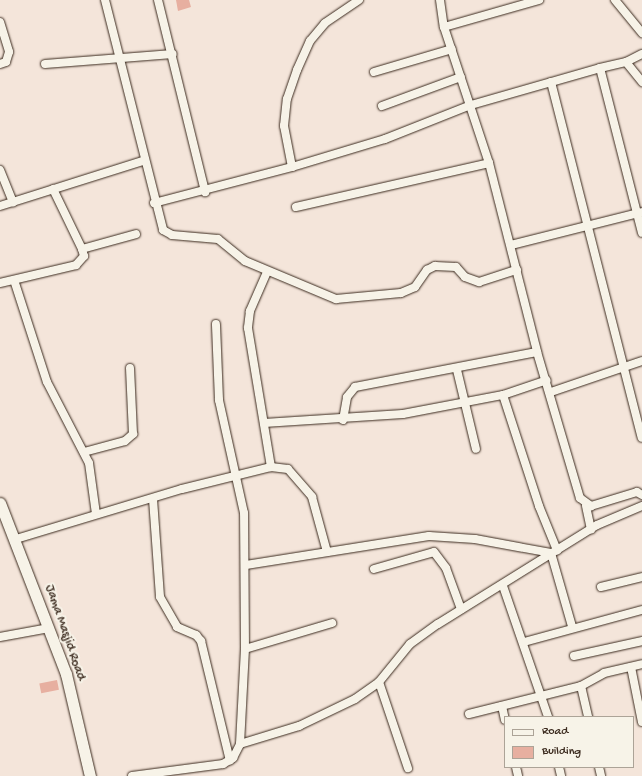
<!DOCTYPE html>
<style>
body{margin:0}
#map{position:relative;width:642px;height:776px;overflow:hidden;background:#f4e5da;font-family:"Gochi Hand",sans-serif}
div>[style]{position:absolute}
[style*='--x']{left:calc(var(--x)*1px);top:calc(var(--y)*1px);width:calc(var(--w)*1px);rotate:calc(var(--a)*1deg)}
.building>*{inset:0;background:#e7afa0;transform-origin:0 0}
.roads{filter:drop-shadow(0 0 1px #3b2a1e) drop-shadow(0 0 1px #3b2a1e)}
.street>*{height:8px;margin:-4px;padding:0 4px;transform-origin:4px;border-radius:4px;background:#f7f3e8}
.secondary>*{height:11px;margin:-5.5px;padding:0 5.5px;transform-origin:5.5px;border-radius:5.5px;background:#f7f3e8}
span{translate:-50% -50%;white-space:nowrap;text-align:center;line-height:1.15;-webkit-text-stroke:4px #f7f3e8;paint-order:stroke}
.street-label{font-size:13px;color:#3b2a1e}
.legend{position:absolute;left:504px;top:716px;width:130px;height:52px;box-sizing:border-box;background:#f7f3e8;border:1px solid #aca397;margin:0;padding:5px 7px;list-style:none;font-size:12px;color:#3b2a1e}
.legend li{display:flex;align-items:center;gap:8px;height:20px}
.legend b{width:20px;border:1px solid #aca397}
</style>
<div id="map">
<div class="building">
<div style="clip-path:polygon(176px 0,189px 0,191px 7px,178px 11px)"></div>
<div style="left:57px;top:680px;width:10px;height:18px;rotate:79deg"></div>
</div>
<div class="roads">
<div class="street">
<div style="--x:105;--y:0;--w:237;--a:75.8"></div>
<div style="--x:163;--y:230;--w:10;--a:29"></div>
<div style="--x:172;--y:235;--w:46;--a:5"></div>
<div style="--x:218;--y:239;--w:35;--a:39"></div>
<div style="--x:245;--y:261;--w:99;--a:22.7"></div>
<div style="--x:336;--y:299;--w:65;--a:-5.3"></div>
<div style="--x:401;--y:293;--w:15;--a:-23"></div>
<div style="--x:415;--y:287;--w:21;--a:-55"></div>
<div style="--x:427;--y:270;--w:9;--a:-27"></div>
<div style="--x:435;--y:266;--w:21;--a:3"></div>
<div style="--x:456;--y:267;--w:13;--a:48"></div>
<div style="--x:465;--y:277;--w:15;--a:20"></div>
<div style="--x:479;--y:282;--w:40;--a:-18"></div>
<div style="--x:158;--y:0;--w:198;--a:76.2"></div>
<div style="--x:440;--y:0;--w:27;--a:82"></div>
<div style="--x:444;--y:27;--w:143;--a:71.7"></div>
<div style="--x:489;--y:163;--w:195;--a:75.7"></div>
<div style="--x:537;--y:352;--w:152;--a:73.6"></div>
<div style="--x:580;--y:498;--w:14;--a:36"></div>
<div style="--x:591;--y:506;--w:48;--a:-16.9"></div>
<div style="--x:637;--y:492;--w:6;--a:31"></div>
<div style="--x:615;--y:0;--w:43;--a:50.7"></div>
<div style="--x:0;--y:22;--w:31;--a:73"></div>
<div style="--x:9;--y:52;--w:10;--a:107"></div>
<div style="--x:6;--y:62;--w:6;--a:162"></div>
<div style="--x:444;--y:27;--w:99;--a:-15.9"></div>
<div style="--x:626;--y:62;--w:18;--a:-27"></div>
<div style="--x:45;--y:64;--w:128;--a:-4.5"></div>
<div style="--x:600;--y:68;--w:170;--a:75.7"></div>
<div style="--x:374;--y:72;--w:81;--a:-16.4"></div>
<div style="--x:551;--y:82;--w:367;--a:75.7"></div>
<div style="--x:382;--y:106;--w:84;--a:-20.2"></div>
<div style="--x:292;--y:167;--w:42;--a:-101"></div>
<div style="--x:284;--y:126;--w:27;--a:-84"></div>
<div style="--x:287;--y:99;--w:31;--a:-71"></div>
<div style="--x:297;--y:70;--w:32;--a:-66"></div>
<div style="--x:310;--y:41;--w:23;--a:-50"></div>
<div style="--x:325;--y:23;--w:41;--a:-34.1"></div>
<div style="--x:0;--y:170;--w:35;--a:68"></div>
<div style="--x:53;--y:189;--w:67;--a:64.2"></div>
<div style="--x:82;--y:249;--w:56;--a:-15.5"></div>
<div style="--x:154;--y:203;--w:143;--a:-14.6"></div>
<div style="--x:292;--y:167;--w:97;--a:-16.8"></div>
<div style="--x:385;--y:139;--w:92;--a:-21.6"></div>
<div style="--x:471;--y:105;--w:134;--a:-16"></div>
<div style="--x:600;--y:68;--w:27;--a:-13"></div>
<div style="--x:626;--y:62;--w:26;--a:51"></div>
<div style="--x:0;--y:206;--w:150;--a:-17.5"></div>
<div style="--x:296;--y:207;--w:198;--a:-12.8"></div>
<div style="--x:511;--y:245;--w:135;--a:-14.1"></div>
<div style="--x:267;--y:272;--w:43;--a:113.6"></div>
<div style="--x:250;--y:311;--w:17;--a:97"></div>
<div style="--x:248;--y:328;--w:141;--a:80.6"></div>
<div style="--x:14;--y:280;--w:107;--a:72.1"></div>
<div style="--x:47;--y:382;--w:91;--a:62.6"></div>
<div style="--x:89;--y:463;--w:51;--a:82.2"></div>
<div style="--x:0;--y:283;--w:78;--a:-13.3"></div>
<div style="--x:76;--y:265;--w:12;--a:-48"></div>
<div style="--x:84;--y:256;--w:7;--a:-106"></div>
<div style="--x:457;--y:370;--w:81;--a:76.5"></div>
<div style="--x:551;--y:392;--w:96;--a:-18.8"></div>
<div style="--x:503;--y:395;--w:117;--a:72"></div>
<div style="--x:539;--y:506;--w:48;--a:67.8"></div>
<div style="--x:343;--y:420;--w:23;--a:-80"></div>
<div style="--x:347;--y:397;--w:13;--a:-51"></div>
<div style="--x:355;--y:387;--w:185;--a:-10.9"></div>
<div style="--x:264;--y:423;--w:139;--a:-3.7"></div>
<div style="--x:403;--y:414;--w:102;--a:-10.8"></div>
<div style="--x:503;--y:395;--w:46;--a:-18.8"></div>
<div style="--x:84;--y:452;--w:42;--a:-15"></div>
<div style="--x:125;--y:441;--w:11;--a:-41"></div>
<div style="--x:133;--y:434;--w:66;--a:-92.6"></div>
<div style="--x:153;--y:499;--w:98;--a:85.9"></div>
<div style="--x:160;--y:597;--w:34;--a:60"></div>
<div style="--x:177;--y:627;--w:21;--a:23"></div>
<div style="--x:196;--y:635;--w:8;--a:50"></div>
<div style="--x:201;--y:641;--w:123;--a:76.4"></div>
<div style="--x:586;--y:506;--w:24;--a:78"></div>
<div style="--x:16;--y:539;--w:173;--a:-16.8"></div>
<div style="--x:182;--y:489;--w:92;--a:-13.9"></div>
<div style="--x:271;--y:467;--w:17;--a:7"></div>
<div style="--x:288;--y:469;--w:37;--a:49"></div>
<div style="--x:312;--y:497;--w:57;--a:74.7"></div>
<div style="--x:246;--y:565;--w:185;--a:-9"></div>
<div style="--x:429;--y:536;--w:46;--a:3.7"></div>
<div style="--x:475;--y:539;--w:77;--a:10.4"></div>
<div style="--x:551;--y:553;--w:76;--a:74"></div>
<div style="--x:374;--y:569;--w:62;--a:-15.8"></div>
<div style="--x:434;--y:552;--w:20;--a:53"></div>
<div style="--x:446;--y:568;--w:44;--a:69.9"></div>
<div style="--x:503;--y:586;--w:139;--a:71"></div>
<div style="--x:601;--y:587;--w:42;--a:-13.7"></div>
<div style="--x:0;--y:637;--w:50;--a:-10.4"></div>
<div style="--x:524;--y:642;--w:122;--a:-15.2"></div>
<div style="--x:245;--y:649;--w:91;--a:-16.6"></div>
<div style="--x:574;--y:656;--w:70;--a:-12.4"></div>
<div style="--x:631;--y:667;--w:56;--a:78.7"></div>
<div style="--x:379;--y:682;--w:91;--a:71.4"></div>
<div style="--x:581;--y:686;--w:26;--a:-29"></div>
<div style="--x:604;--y:673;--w:39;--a:-13"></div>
<div style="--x:502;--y:706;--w:14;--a:78"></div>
<div style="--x:469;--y:714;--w:115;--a:-14"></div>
<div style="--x:581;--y:686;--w:32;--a:77"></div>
<div style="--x:240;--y:744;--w:62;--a:-17"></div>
<div style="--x:299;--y:726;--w:62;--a:-25.7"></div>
<div style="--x:355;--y:699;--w:29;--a:-35"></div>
<div style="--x:379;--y:682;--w:49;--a:-50.8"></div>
<div style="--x:410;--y:644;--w:34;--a:-36"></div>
<div style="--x:438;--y:624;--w:187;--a:-31.9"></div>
<div style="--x:597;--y:525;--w:49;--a:-22.9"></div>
<div style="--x:516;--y:767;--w:9;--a:77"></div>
<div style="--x:559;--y:767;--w:9;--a:77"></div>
<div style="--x:599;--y:767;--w:9;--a:77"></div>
<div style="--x:132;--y:776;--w:92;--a:-7.5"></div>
<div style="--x:223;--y:764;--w:12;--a:-31"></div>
<div style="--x:233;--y:758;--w:16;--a:-63"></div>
<div style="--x:240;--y:744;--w:95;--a:-87"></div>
<div style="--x:245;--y:649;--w:136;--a:-90.4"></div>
<div style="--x:244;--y:513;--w:116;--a:-102.5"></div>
<div style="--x:219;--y:400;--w:76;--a:-92.3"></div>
</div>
<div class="secondary">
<div style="--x:0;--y:503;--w:183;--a:68.9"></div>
<div style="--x:66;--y:674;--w:105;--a:76.8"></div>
</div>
</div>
<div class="street-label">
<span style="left:64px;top:633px;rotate:71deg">Jama Masjid Road</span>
</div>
<ul class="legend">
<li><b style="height:5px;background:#f7f3e8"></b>Road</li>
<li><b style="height:11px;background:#e7afa0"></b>Building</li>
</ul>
</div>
